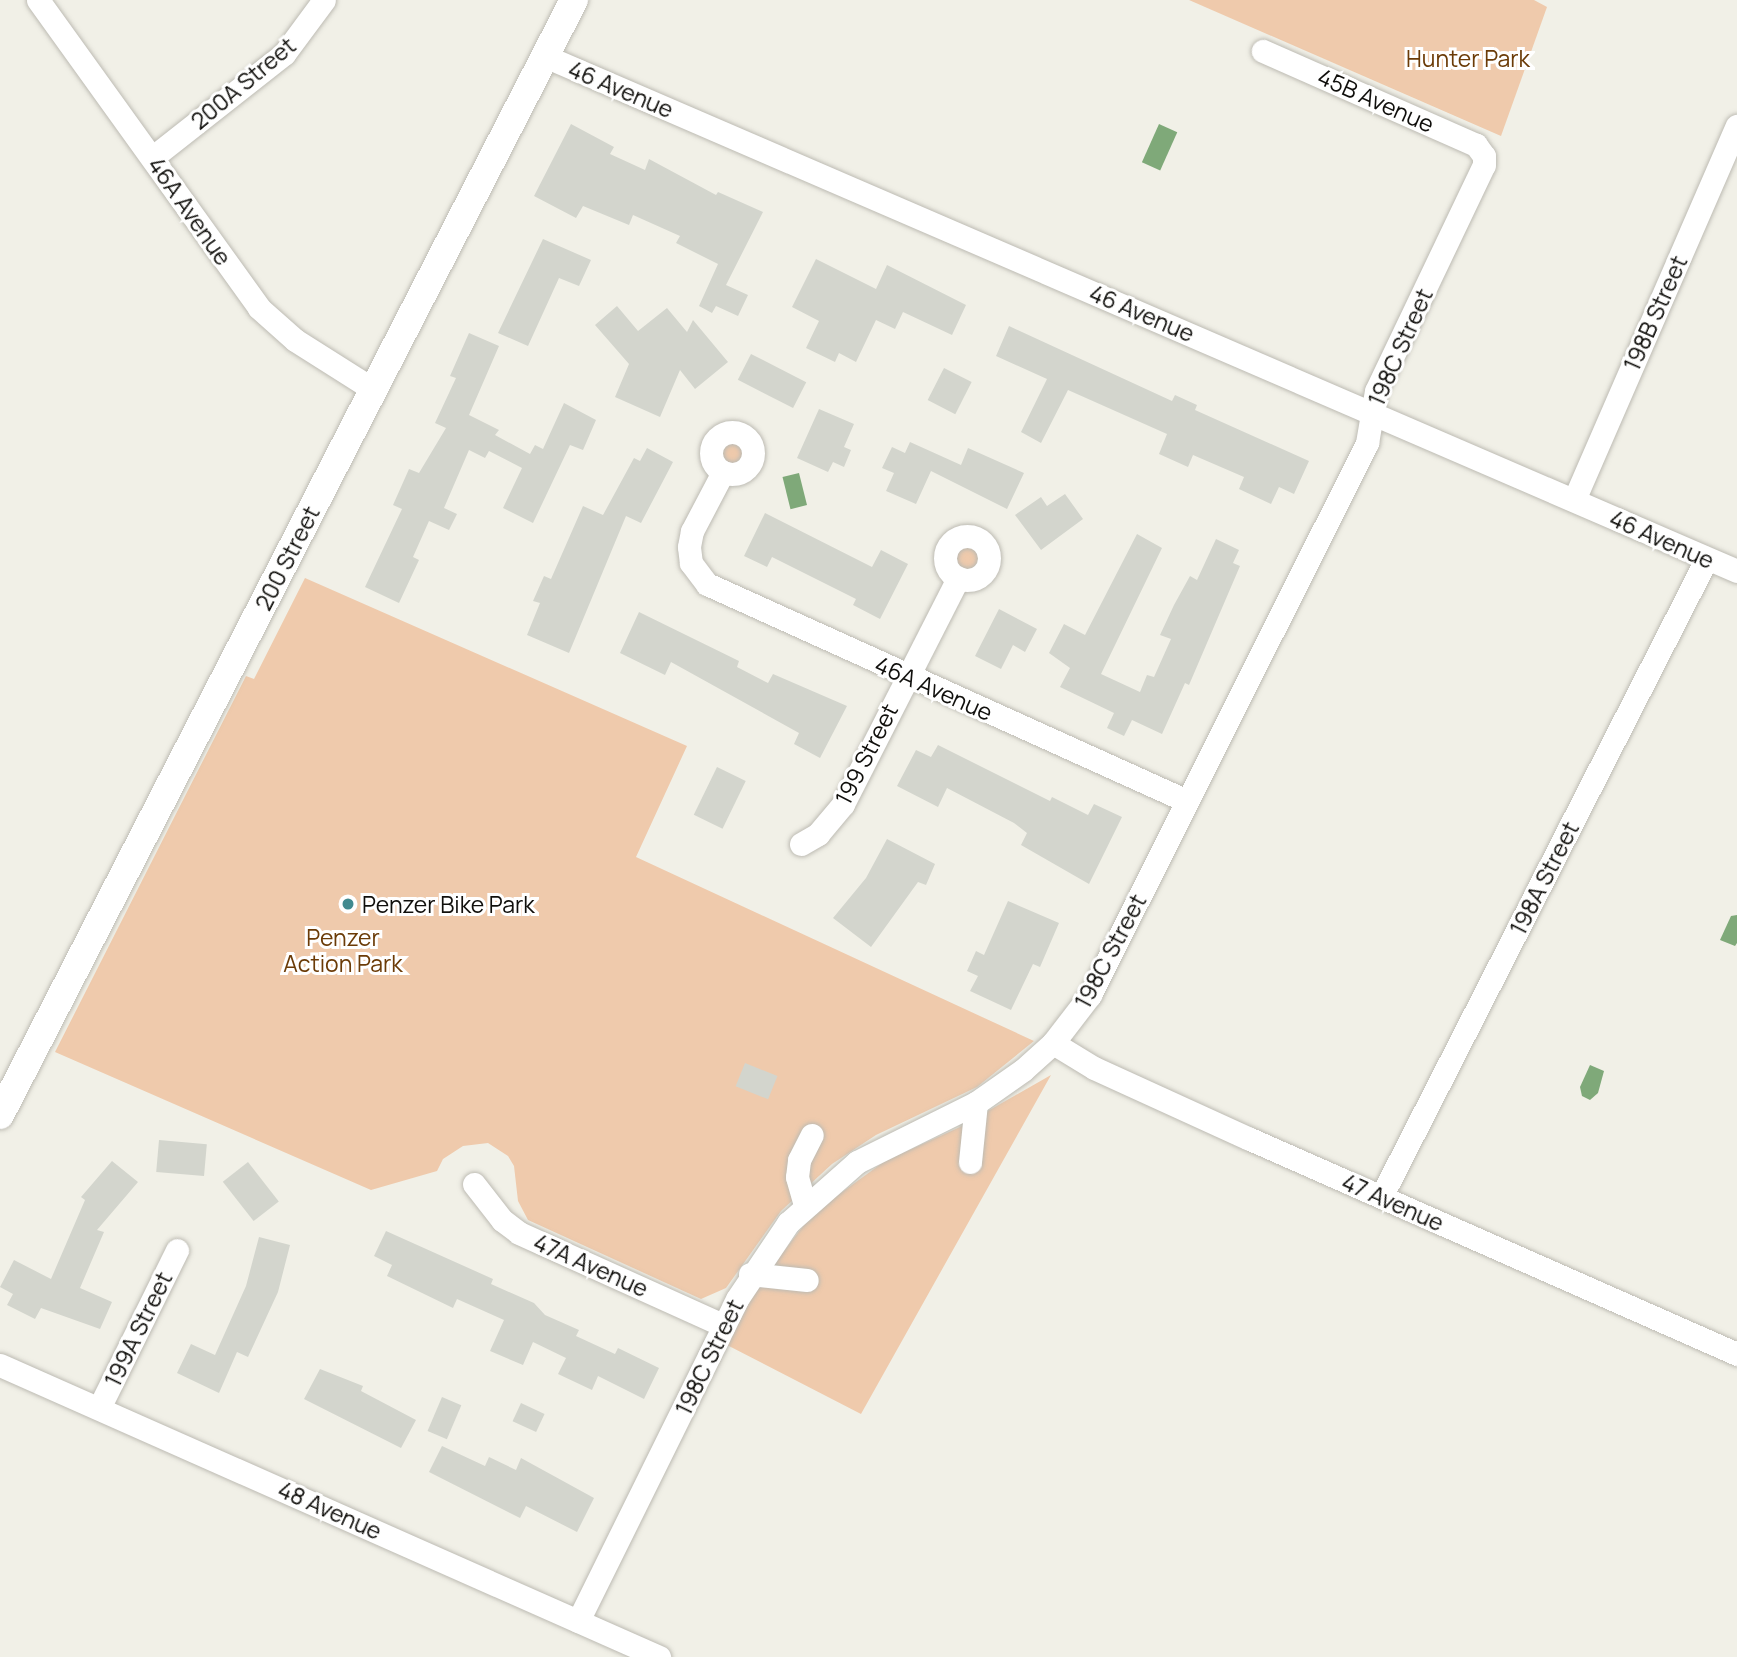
<!DOCTYPE html>
<style>
body{margin:0}
#map{position:relative;width:1737px;height:1657px;overflow:hidden;background:#f1f0e7;font-family:Manrope,sans-serif}
div>[style]{position:absolute}
[style*='--x']{left:calc(var(--x)*1px);top:calc(var(--y)*1px);width:calc(var(--w)*1px);rotate:calc(var(--a)*1deg)}
.green>*{inset:0;background:#efcaac}
.round{border-radius:50%}
.water>*{inset:0;background:#7fa979;transform-origin:0 0}
.building>*{inset:0;background:#d3d5cd;transform-origin:0 0}
.roads{filter:drop-shadow(0 0 2px #bdbbb3) drop-shadow(0 0 2px #bdbbb3)}
.minor>*{height:23px;margin:-11.5px;padding:0 11.5px;transform-origin:11.5px;border-radius:11.5px;background:#fff}
.minor>.ring{margin:-11.5px;padding:0;box-sizing:content-box;background:none;border:23px solid #fff;border-radius:50%}
.major>*{height:28px;margin:-14px;padding:0 14px;transform-origin:14px;border-radius:14px;background:#fff}
.dots>*{width:19px;height:19px;translate:-50% -50%;box-sizing:border-box;border:4px solid #fff;border-radius:50%}
span{translate:-50% -50%;white-space:nowrap;text-align:center;line-height:1.15;-webkit-text-stroke:6px #fff;paint-order:stroke}
.park-label{font-size:23px;color:#6b3b07}
.street-label{font-size:23px;color:#100f0c}
.poi-label{font-size:23px;color:#100f0c}
.left{translate:0 -50%;text-align:left}
</style>
<div id="map">
<div class="green">
<div style="clip-path:polygon(1189px 0,1534px 0,1547px 7px,1501px 136px)"></div>
<div class="round" style="left:719px;top:441px;width:24px;height:24px"></div>
<div class="round" style="left:954px;top:545px;width:26px;height:26px"></div>
<div style="clip-path:polygon(305px 578px,687px 746px,636px 857px,1034px 1041px,977px 1087px,876px 1135px,832px 1164px,781px 1211px,726px 1288px,701px 1299px,528px 1220px,518px 1201px,514px 1166px,508px 1156px,488px 1143px,463px 1146px,443px 1159px,437px 1171px,371px 1190px,55px 1052px,246px 676px,254px 679px)"></div>
<div style="clip-path:polygon(1051px 1075px,861px 1414px,727px 1345px,761px 1281px,804px 1225px,834px 1198px,885px 1161px,960px 1127px)"></div>
</div>
<div class="water">
<div style="left:1159px;top:124px;width:20px;height:42px;rotate:24deg"></div>
<div style="left:799px;top:473px;width:33px;height:17px;rotate:76deg"></div>
<div style="clip-path:polygon(1737px 915px,1737px 943px,1735px 946px,1720px 940px,1731px 916px)"></div>
<div style="clip-path:polygon(1590px 1065px,1604px 1071px,1598px 1093px,1590px 1100px,1582px 1096px,1580px 1087px)"></div>
</div>
<div class="building">
<div style="clip-path:polygon(571px 124px,614px 147px,610px 154px,645px 170px,649px 159px,716px 195px,718px 192px,763px 212px,726px 285px,748px 295px,738px 316px,716px 306px,712px 313px,699px 306px,718px 264px,676px 243px,680px 236px,633px 215px,629px 225px,583px 206px,576px 218px,534px 196px)"></div>
<div style="clip-path:polygon(543px 239px,591px 260px,579px 286px,559px 278px,528px 346px,498px 333px)"></div>
<div style="clip-path:polygon(816px 259px,876px 289px,887px 265px,966px 305px,952px 335px,903px 312px,895px 329px,876px 320px,856px 362px,839px 353px,835px 362px,806px 348px,819px 321px,792px 307px)"></div>
<div style="clip-path:polygon(617px 306px,638px 331px,667px 308px,687px 332px,693px 320px,728px 362px,695px 389px,680px 370px,660px 417px,615px 397px,629px 364px,595px 325px)"></div>
<div style="clip-path:polygon(1009px 326px,1172px 401px,1175px 395px,1197px 405px,1195px 410px,1309px 461px,1294px 494px,1279px 487px,1271px 504px,1239px 489px,1244px 477px,1193px 455px,1188px 467px,1159px 454px,1167px 434px,1068px 390px,1041px 443px,1021px 432px,1047px 379px,996px 356px)"></div>
<div style="clip-path:polygon(469px 333px,499px 346px,469px 415px,499px 430px,495px 435px,530px 454px,535px 445px,543px 449px,564px 403px,596px 420px,583px 450px,570px 445px,533px 523px,503px 508px,522px 468px,489px 451px,485px 458px,469px 450px,444px 508px,457px 514px,449px 530px,429px 521px,413px 557px,419px 560px,399px 603px,365px 587px,402px 509px,393px 505px,409px 469px,419px 473px,446px 428px,435px 423px,456px 378px,450px 376px)"></div>
<div style="left:751px;top:354px;width:62px;height:29px;rotate:27deg"></div>
<div style="left:944px;top:368px;width:31px;height:36px;rotate:27deg"></div>
<div style="clip-path:polygon(819px 409px,854px 424px,844px 447px,851px 450px,844px 467px,833px 462px,828px 472px,797px 458px)"></div>
<div style="clip-path:polygon(910px 442px,961px 465px,968px 448px,1024px 473px,1007px 509px,931px 471px,916px 504px,886px 491px,894px 473px,882px 468px,892px 447px,905px 453px)"></div>
<div style="clip-path:polygon(647px 448px,673px 462px,641px 523px,626px 516px,569px 653px,527px 635px,540px 603px,533px 601px,544px 576px,551px 579px,583px 506px,603px 515px,634px 458px,640px 461px)"></div>
<div style="clip-path:polygon(1065px 494px,1083px 519px,1041px 550px,1015px 515px,1041px 497px,1047px 506px)"></div>
<div style="clip-path:polygon(765px 513px,872px 567px,881px 550px,908px 564px,880px 619px,853px 605px,856px 599px,772px 557px,767px 567px,744px 556px)"></div>
<div style="clip-path:polygon(1137px 534px,1162px 548px,1101px 674px,1140px 692px,1147px 675px,1154px 677px,1171px 639px,1160px 635px,1174px 605px,1190px 576px,1197px 580px,1216px 539px,1239px 550px,1233px 563px,1240px 566px,1189px 685px,1185px 683px,1162px 734px,1132px 720px,1124px 736px,1107px 728px,1114px 713px,1060px 687px,1070px 668px,1049px 653px,1064px 624px,1085px 635px)"></div>
<div style="clip-path:polygon(999px 609px,1037px 629px,1025px 652px,1013px 645px,1001px 669px,975px 656px)"></div>
<div style="clip-path:polygon(639px 612px,739px 661px,737px 667px,768px 683px,773px 674px,847px 706px,820px 758px,794px 744px,799px 733px,671px 662px,665px 675px,620px 653px)"></div>
<div style="clip-path:polygon(938px 745px,1050px 801px,1052px 797px,1088px 815px,1094px 804px,1122px 817px,1089px 884px,1021px 845px,1027px 833px,1014px 823px,947px 788px,938px 807px,897px 786px,916px 750px,931px 757px)"></div>
<div style="left:717px;top:767px;width:32px;height:53px;rotate:26deg"></div>
<div style="clip-path:polygon(887px 839px,935px 864px,926px 885px,918px 882px,871px 947px,833px 918px,866px 878px)"></div>
<div style="clip-path:polygon(1008px 901px,1059px 923px,1040px 967px,1033px 964px,1011px 1010px,970px 991px,978px 976px,967px 971px,976px 951px,984px 955px)"></div>
<div style="left:745px;top:1063px;width:35px;height:25px;rotate:22deg"></div>
<div style="left:159px;top:1140px;width:48px;height:32px;rotate:5deg"></div>
<div style="clip-path:polygon(112px 1161px,138px 1182px,97px 1230px,104px 1232px,80px 1288px,112px 1302px,100px 1329px,41px 1308px,35px 1319px,7px 1305px,13px 1294px,0 1287px,14px 1260px,51px 1279px,85px 1200px,81px 1197px)"></div>
<div style="left:248px;top:1162px;width:50px;height:32px;rotate:52deg"></div>
<div style="clip-path:polygon(386px 1231px,493px 1279px,491px 1284px,534px 1303px,545px 1315px,579px 1330px,576px 1336px,615px 1354px,618px 1348px,659px 1368px,644px 1399px,598px 1376px,592px 1390px,558px 1374px,566px 1358px,533px 1342px,523px 1365px,490px 1351px,504px 1320px,457px 1299px,453px 1308px,387px 1276px,392px 1265px,374px 1256px)"></div>
<div style="clip-path:polygon(259px 1237px,290px 1245px,278px 1292px,248px 1357px,237px 1352px,219px 1393px,177px 1373px,191px 1344px,215px 1355px,246px 1286px)"></div>
<div style="clip-path:polygon(320px 1369px,363px 1386px,361px 1391px,416px 1420px,401px 1448px,304px 1399px)"></div>
<div style="left:442px;top:1397px;width:21px;height:37px;rotate:23deg"></div>
<div style="left:521px;top:1403px;width:26px;height:20px;rotate:25deg"></div>
<div style="clip-path:polygon(442px 1446px,485px 1466px,489px 1457px,516px 1470px,521px 1458px,594px 1498px,577px 1532px,526px 1506px,520px 1518px,429px 1472px)"></div>
</div>
<div class="roads">
<div class="minor">
<div style="--x:38;--y:0;--w:379;--a:54.3"></div>
<div style="--x:259;--y:308;--w:48;--a:41.6"></div>
<div style="--x:295;--y:340;--w:93;--a:32.3"></div>
<div style="--x:547;--y:57;--w:1296;--a:23.36"></div>
<div style="--x:153;--y:157;--w:167;--a:-38.2"></div>
<div style="--x:284;--y:54;--w:67;--a:-53.5"></div>
<div class="ring" style="left:711px;top:432px;width:19px;height:19px"></div>
<div style="--x:723;--y:472;--w:67;--a:117.7"></div>
<div style="--x:692;--y:531;--w:16;--a:101"></div>
<div style="--x:689;--y:547;--w:16;--a:83"></div>
<div style="--x:691;--y:563;--w:26;--a:53"></div>
<div style="--x:707;--y:584;--w:527;--a:24.33"></div>
<div style="--x:1574;--y:500;--w:408;--a:-66.5"></div>
<div class="ring" style="left:945px;top:536px;width:21px;height:21px"></div>
<div style="--x:801;--y:844;--w:20;--a:-30"></div>
<div style="--x:818;--y:834;--w:39;--a:-50"></div>
<div style="--x:843;--y:804;--w:254;--a:-63"></div>
<div style="--x:1053;--y:1043;--w:48;--a:31.4"></div>
<div style="--x:1094;--y:1068;--w:171;--a:24.5"></div>
<div style="--x:1250;--y:1139;--w:532;--a:23.82"></div>
<div style="--x:970;--y:1162;--w:59;--a:-84.2"></div>
<div style="--x:474;--y:1184;--w:46;--a:52.1"></div>
<div style="--x:502;--y:1220;--w:21;--a:37"></div>
<div style="--x:519;--y:1233;--w:224;--a:24.3"></div>
<div style="--x:1381;--y:1197;--w:717;--a:-62.97"></div>
<div style="--x:805;--y:1205;--w:29;--a:-106"></div>
<div style="--x:797;--y:1177;--w:17;--a:-83"></div>
<div style="--x:799;--y:1160;--w:28;--a:-63"></div>
<div style="--x:750;--y:1274;--w:57;--a:6"></div>
<div style="--x:0;--y:1365;--w:721;--a:23.9"></div>
<div style="--x:99;--y:1408;--w:176;--a:-63.7"></div>
<div style="--x:578;--y:1621;--w:359;--a:-63.7"></div>
<div style="--x:737;--y:1299;--w:92;--a:-56.1"></div>
<div style="--x:788;--y:1223;--w:92;--a:-41.5"></div>
<div style="--x:857;--y:1162;--w:133;--a:-26.4"></div>
<div style="--x:976;--y:1103;--w:57;--a:-35.1"></div>
<div style="--x:1023;--y:1070;--w:40;--a:-42"></div>
<div style="--x:1053;--y:1043;--w:61;--a:-52.4"></div>
<div style="--x:1090;--y:995;--w:618;--a:-63.35"></div>
<div style="--x:1367;--y:443;--w:53;--a:-80.2"></div>
<div style="--x:1376;--y:391;--w:250;--a:-64.5"></div>
<div style="--x:1484;--y:165;--w:9;--a:-90"></div>
<div style="--x:1484;--y:156;--w:14;--a:-126"></div>
<div style="--x:1476;--y:145;--w:233;--a:-156.2"></div>
</div>
<div class="major">
<div style="--x:0;--y:1115;--w:1254;--a:-62.76"></div>
</div>
</div>
<div class="dots">
<div style="left:348px;top:904px;background:#428a8f"></div>
</div>
<div class="park-label">
<span style="left:1468px;top:58px">Hunter Park</span>
<span style="left:343px;top:950px">Penzer<br>Action Park</span>
</div>
<div class="street-label">
<span style="left:243px;top:83px;rotate:-40deg">200A Street</span>
<span style="left:621px;top:89px;rotate:23deg">46 Avenue</span>
<span style="left:1376px;top:100px;rotate:24deg">45B Avenue</span>
<span style="left:190px;top:211px;rotate:55deg">46A Avenue</span>
<span style="left:1142px;top:313px;rotate:23deg">46 Avenue</span>
<span style="left:1655px;top:313px;rotate:-66deg">198B Street</span>
<span style="left:1400px;top:347px;rotate:-66deg">198C Street</span>
<span style="left:1662px;top:539px;rotate:24deg">46 Avenue</span>
<span style="left:287px;top:558px;rotate:-63deg">200 Street</span>
<span style="left:934px;top:688px;rotate:24deg">46A Avenue</span>
<span style="left:866px;top:754px;rotate:-63deg">199 Street</span>
<span style="left:1544px;top:878px;rotate:-63deg">198A Street</span>
<span style="left:1110px;top:951px;rotate:-62deg">198C Street</span>
<span style="left:1393px;top:1202px;rotate:24deg">47 Avenue</span>
<span style="left:591px;top:1265px;rotate:24deg">47A Avenue</span>
<span style="left:138px;top:1329px;rotate:-64deg">199A Street</span>
<span style="left:709px;top:1357px;rotate:-64deg">198C Street</span>
<span style="left:330px;top:1510px;rotate:24deg">48 Avenue</span>
</div>
<div class="poi-label">
<span class="left" style="left:362px;top:904px">Penzer Bike Park</span>
</div>
</div>
